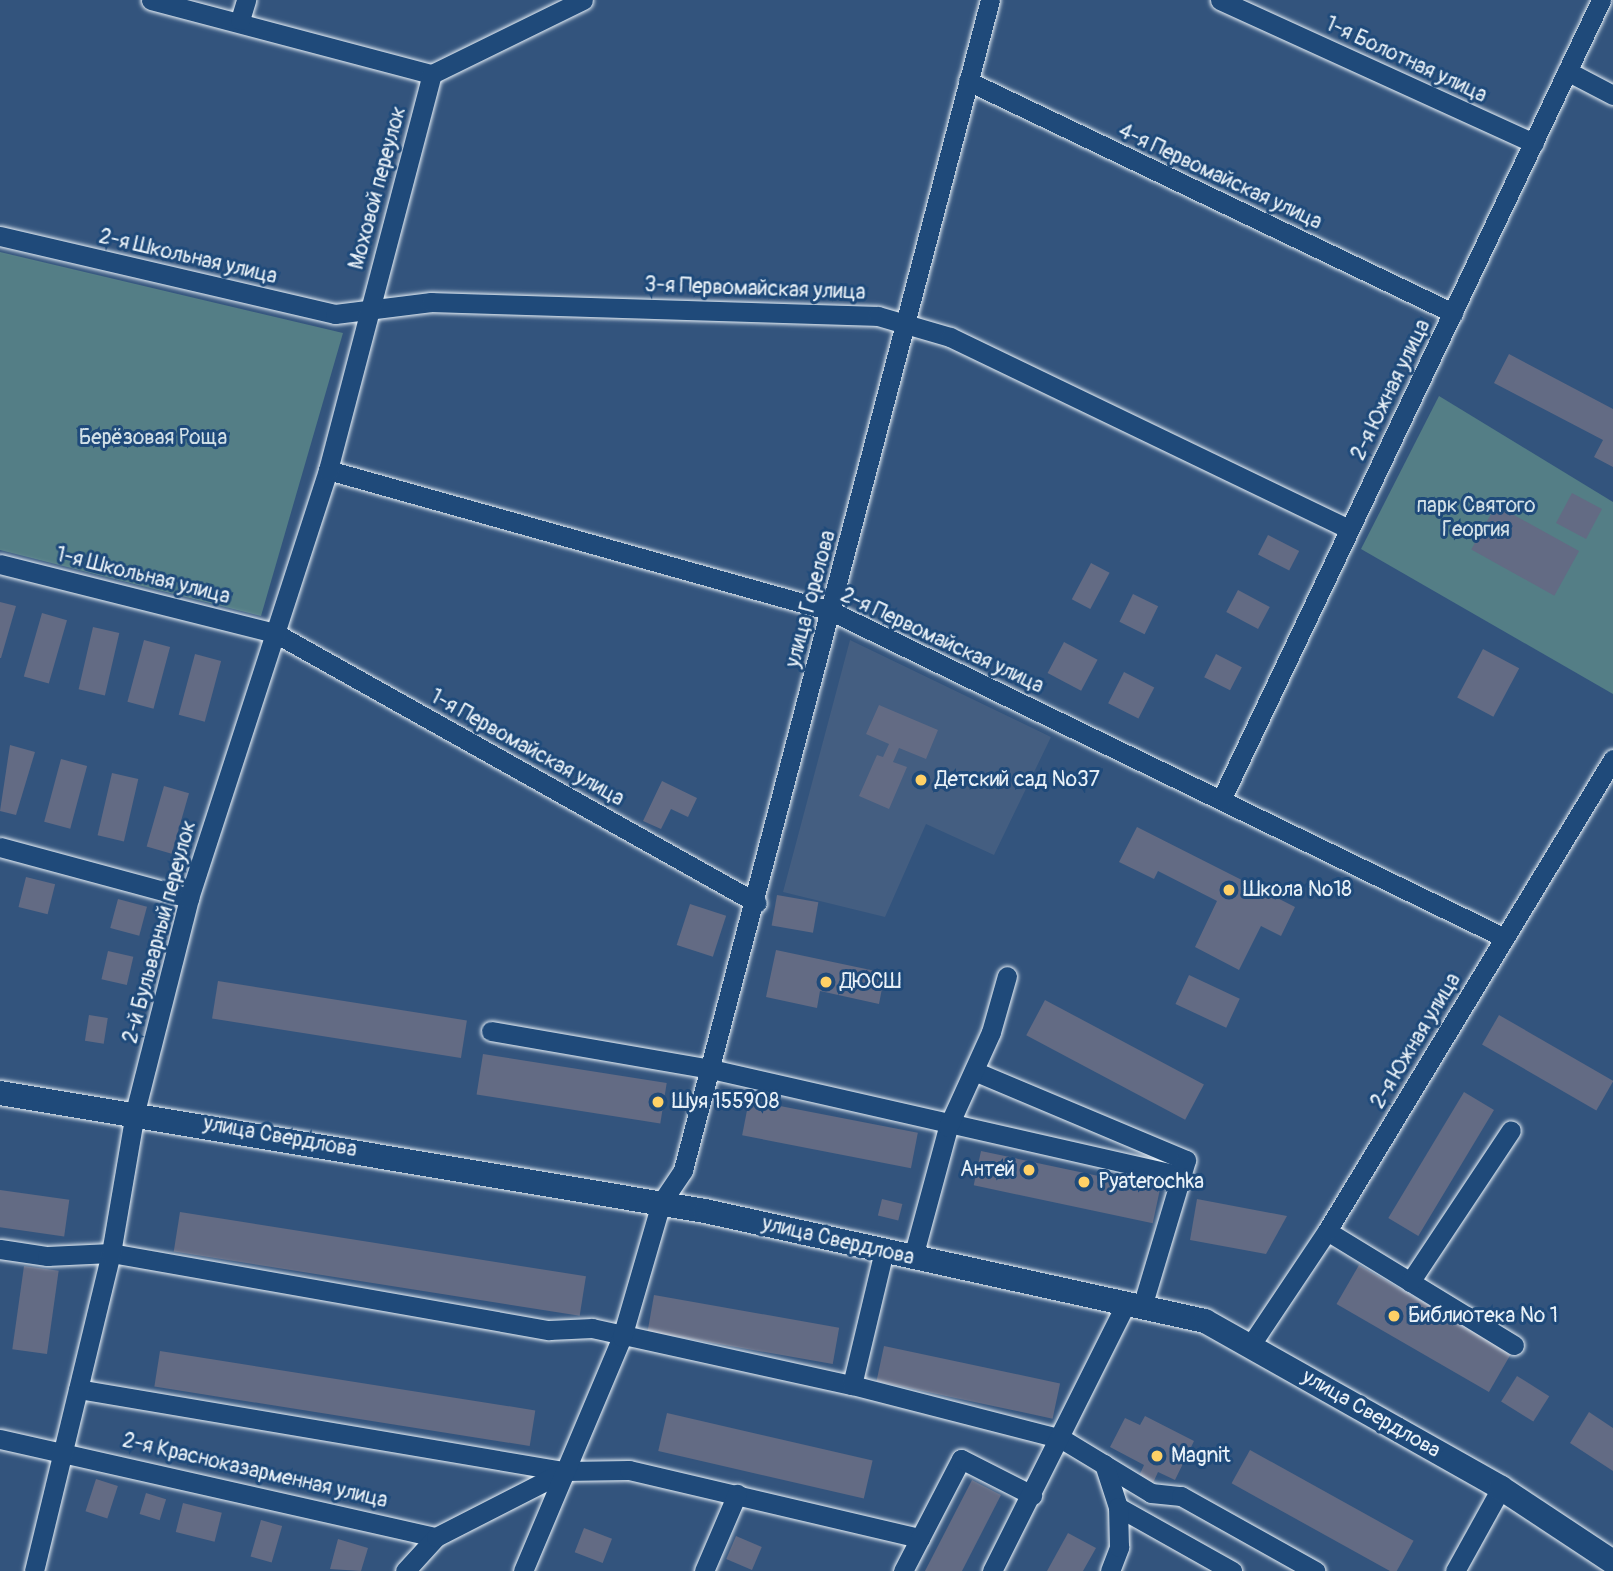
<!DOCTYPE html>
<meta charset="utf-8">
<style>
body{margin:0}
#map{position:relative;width:1613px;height:1571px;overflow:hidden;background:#33547d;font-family:Pangolin,sans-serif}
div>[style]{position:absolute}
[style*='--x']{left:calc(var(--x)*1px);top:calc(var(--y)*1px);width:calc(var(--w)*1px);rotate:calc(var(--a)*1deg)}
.built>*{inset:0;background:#445e81}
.green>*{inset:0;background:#547e86}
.building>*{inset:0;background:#636b84;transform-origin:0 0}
.roads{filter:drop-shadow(0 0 2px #e8f1f8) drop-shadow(0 0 2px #e8f1f8)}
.minor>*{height:19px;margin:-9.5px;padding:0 9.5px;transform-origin:9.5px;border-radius:9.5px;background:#1f4a7a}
.major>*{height:24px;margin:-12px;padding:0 12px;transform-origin:12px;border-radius:12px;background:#1f4a7a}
.dots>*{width:19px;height:19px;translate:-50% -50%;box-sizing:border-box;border:4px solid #1f4a7a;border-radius:50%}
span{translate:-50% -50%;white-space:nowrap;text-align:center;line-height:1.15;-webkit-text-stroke:6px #1f4a7a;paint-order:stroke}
.street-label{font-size:21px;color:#e8f1f8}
.park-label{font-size:21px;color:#d2e0e7}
.poi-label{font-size:21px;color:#e8f1f8}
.left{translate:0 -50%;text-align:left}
.right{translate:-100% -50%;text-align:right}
</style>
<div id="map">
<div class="built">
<div style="clip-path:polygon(850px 640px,1051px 737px,994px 855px,926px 824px,885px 917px,783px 892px)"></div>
</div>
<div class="green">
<div style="clip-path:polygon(0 252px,343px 333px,261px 616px,0 550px)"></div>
<div style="clip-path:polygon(1439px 396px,1613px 502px,1613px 694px,1361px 549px)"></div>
</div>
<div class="building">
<div style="clip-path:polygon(1509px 354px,1613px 409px,1613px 467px,1594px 457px,1603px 440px,1494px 383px)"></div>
<div style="left:1572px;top:493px;width:34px;height:34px;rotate:28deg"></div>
<div style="left:1496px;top:505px;width:95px;height:51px;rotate:29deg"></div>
<div style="left:1268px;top:535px;width:35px;height:22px;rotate:27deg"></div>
<div style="left:1091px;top:563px;width:21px;height:41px;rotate:28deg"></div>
<div style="left:1238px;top:590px;width:36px;height:25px;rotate:28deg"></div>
<div style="left:1133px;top:594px;width:28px;height:31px;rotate:26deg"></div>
<div style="clip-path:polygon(0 602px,16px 606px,1px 658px,0 658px)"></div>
<div style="left:42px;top:613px;width:26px;height:66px;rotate:16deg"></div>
<div style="left:93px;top:627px;width:27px;height:64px;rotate:13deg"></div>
<div style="left:144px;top:640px;width:27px;height:64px;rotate:15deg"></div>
<div style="left:1064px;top:642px;width:38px;height:35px;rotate:28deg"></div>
<div style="left:1483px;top:649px;width:41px;height:55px;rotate:28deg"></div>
<div style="left:195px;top:654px;width:27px;height:63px;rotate:15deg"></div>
<div style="left:1216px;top:654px;width:29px;height:26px;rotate:27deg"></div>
<div style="left:1124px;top:672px;width:34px;height:35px;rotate:27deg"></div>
<div style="clip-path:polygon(879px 705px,938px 730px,926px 759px,899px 748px,893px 762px,907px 767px,889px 809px,859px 796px,877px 755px,883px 757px,889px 744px,866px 734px)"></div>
<div style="clip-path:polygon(10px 745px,35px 752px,16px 815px,0 811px)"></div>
<div style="left:61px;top:759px;width:27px;height:65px;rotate:15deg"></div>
<div style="left:112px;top:773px;width:27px;height:64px;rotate:13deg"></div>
<div style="clip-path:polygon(662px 781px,697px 798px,688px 817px,671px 809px,661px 829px,643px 821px)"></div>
<div style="left:164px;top:786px;width:26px;height:63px;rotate:16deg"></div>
<div style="clip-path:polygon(1137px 827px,1295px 907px,1281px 936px,1261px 926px,1239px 970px,1195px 947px,1217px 901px,1158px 871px,1154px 879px,1119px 862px)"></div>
<div style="left:26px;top:877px;width:30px;height:31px;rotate:14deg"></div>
<div style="left:777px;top:895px;width:42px;height:31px;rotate:10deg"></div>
<div style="left:118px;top:899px;width:30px;height:30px;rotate:15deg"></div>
<div style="left:690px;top:904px;width:38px;height:43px;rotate:18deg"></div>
<div style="clip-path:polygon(776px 950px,885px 973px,879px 1004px,820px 991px,817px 1008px,766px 997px)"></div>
<div style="left:108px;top:951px;width:26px;height:29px;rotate:13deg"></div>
<div style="left:1189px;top:975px;width:56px;height:32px;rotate:25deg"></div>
<div style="left:218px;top:981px;width:252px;height:38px;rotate:9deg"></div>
<div style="left:1045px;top:1000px;width:180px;height:40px;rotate:28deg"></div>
<div style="left:89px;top:1015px;width:19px;height:26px;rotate:9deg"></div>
<div style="left:1499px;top:1015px;width:132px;height:34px;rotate:30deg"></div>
<div style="left:483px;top:1054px;width:186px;height:41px;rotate:9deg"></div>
<div style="left:1464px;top:1092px;width:35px;height:147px;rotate:31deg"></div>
<div style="left:749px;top:1100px;width:172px;height:36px;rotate:11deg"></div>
<div style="left:981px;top:1151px;width:183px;height:35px;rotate:12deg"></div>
<div style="left:0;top:1190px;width:70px;height:37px;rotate:8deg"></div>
<div style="left:882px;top:1199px;width:21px;height:17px;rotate:14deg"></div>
<div style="clip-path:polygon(1197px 1199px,1287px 1216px,1266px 1254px,1190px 1240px)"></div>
<div style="left:180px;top:1212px;width:411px;height:40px;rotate:9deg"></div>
<div style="left:1359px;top:1265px;width:176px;height:45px;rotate:30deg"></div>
<div style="left:24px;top:1266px;width:35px;height:84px;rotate:8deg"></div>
<div style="left:654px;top:1295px;width:188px;height:37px;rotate:10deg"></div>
<div style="left:884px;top:1346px;width:180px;height:36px;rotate:12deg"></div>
<div style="left:160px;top:1351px;width:380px;height:36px;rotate:9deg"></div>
<div style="left:1517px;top:1376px;width:38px;height:30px;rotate:32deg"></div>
<div style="clip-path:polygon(1589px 1412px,1613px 1428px,1613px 1471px,1570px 1443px)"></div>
<div style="left:667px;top:1413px;width:211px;height:39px;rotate:13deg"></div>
<div style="clip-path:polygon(1145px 1416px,1194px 1441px,1175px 1480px,1158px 1472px,1153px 1483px,1139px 1476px,1144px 1465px,1110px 1447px,1125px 1418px,1140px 1425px)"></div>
<div style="left:1250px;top:1450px;width:187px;height:38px;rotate:29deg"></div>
<div style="left:96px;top:1479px;width:23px;height:34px;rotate:18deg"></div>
<div style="clip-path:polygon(972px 1480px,1001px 1495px,962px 1571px,925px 1571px)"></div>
<div style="left:146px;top:1493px;width:21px;height:22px;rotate:17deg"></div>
<div style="left:183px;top:1503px;width:40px;height:30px;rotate:14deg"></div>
<div style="left:261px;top:1520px;width:22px;height:38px;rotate:16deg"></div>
<div style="left:584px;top:1528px;width:30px;height:26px;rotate:21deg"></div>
<div style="clip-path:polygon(1068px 1533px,1096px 1548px,1083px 1571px,1047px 1571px)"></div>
<div style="left:736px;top:1536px;width:28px;height:25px;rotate:23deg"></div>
<div style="clip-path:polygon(338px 1539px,368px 1548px,361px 1571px,330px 1569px)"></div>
</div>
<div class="roads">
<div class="minor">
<div style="--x:151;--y:0;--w:291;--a:14.8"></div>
<div style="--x:432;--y:74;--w:168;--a:-26.1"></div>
<div style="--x:1220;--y:0;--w:345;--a:24.5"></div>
<div style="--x:240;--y:20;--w:21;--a:-73"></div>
<div style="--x:1567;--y:71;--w:52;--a:27.6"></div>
<div style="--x:968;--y:81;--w:538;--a:25.56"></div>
<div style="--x:0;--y:236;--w:344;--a:13.1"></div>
<div style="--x:335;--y:314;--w:97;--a:-7.1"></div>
<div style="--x:431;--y:302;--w:447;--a:1.8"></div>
<div style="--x:878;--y:316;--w:75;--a:16.3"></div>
<div style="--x:950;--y:337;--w:443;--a:25.7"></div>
<div style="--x:328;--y:470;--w:522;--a:15.66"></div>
<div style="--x:831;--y:611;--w:749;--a:25.88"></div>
<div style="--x:0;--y:564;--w:284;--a:14.1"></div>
<div style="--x:275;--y:633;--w:552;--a:29.26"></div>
<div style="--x:1221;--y:800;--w:886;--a:-64.59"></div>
<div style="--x:0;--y:847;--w:196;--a:15.1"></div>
<div style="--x:491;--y:1031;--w:223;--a:9.8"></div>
<div style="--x:711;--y:1069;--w:482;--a:12.8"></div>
<div style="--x:974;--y:1071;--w:230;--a:22.8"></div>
<div style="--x:1186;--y:1160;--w:153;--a:106.7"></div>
<div style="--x:1327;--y:1231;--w:219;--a:31.4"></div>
<div style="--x:0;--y:1249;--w:48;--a:8.5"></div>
<div style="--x:47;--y:1256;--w:64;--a:-2.7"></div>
<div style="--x:111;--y:1253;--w:445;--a:10"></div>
<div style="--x:549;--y:1330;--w:43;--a:-2.7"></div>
<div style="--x:592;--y:1328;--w:266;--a:12.4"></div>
<div style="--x:852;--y:1385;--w:217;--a:14.4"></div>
<div style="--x:1062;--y:1439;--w:104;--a:31.2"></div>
<div style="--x:1151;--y:1493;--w:30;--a:6"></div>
<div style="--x:1181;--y:1496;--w:154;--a:29.2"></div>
<div style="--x:913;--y:1257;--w:135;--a:-74.9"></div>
<div style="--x:948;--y:1127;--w:104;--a:-65.6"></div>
<div style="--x:991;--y:1032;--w:58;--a:-74.1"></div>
<div style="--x:1410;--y:1282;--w:182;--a:-56.4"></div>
<div style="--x:1252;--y:1343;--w:135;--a:-56.2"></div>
<div style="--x:1327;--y:1231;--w:552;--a:-58.79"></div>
<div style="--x:852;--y:1385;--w:138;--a:-76.6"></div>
<div style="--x:78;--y:1389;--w:494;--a:9.6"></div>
<div style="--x:565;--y:1471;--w:64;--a:-0.9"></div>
<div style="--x:629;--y:1470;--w:299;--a:13.2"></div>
<div style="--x:0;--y:1439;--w:447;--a:12.7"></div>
<div style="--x:1104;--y:1464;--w:45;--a:72"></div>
<div style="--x:1118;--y:1507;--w:131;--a:29.3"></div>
<div style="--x:34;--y:1571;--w:327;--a:-76.4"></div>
<div style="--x:111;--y:1253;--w:143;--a:-80.3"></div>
<div style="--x:135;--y:1112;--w:221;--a:-75.8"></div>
<div style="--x:189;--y:898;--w:450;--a:-72"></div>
<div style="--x:328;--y:470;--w:409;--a:-75.3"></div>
<div style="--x:405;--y:1571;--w:46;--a:-47.6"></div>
<div style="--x:436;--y:1537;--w:145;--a:-27.1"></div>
<div style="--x:523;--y:1571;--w:254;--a:-67.1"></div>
<div style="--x:622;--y:1337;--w:140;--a:-73.8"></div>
<div style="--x:661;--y:1203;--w:40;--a:-56"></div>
<div style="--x:683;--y:1170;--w:1210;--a:-75.3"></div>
<div style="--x:704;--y:1571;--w:84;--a:-66.8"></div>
<div style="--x:903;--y:1571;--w:126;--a:-62.6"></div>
<div style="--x:961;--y:1459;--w:80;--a:26.9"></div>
<div style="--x:992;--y:1571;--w:300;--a:-63.4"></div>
<div style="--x:1110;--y:1571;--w:26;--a:-69"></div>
<div style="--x:1119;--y:1547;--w:40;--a:-91.4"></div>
<div style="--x:1455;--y:1571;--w:95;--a:-61"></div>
</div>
<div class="major">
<div style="--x:0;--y:1093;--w:715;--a:9.5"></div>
<div style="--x:705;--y:1211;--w:512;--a:12.41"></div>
<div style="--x:1205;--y:1321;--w:340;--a:29.4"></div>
<div style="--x:1501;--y:1488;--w:134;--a:33.5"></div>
</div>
</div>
<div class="dots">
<div style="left:921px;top:780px;background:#ffd166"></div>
<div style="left:1229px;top:890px;background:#ffd166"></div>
<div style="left:826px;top:982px;background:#ffd166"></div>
<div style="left:658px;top:1102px;background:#ffd166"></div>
<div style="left:1029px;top:1170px;background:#ffd166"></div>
<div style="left:1084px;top:1182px;background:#ffd166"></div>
<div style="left:1394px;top:1316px;background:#ffd166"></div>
<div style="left:1157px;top:1456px;background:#ffd166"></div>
</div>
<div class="street-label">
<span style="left:1406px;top:60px;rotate:25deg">1-я Болотная улица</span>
<span style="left:1220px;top:177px;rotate:25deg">4-я Первомайская улица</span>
<span style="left:378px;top:188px;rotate:-75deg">Моховой переулок</span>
<span style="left:188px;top:257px;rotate:13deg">2-я Школьная улица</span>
<span style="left:755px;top:289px;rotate:2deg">3-я Первомайская улица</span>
<span style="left:1391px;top:390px;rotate:-64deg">2-я Южная улица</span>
<span style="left:143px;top:576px;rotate:14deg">1-я Школьная улица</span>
<span style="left:811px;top:599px;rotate:-75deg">улица Горелова</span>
<span style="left:942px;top:641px;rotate:25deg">2-я Первомайская улица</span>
<span style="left:527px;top:748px;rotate:29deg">1-я Первомайская улица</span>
<span style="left:160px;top:932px;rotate:-75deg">2-й Бульварный переулок</span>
<span style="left:1416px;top:1041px;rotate:-59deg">2-я Южная улица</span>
<span style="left:280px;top:1137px;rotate:10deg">улица Свердлова</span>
<span style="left:838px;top:1241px;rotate:13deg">улица Свердлова</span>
<span style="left:1371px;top:1414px;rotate:30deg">улица Свердлова</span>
<span style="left:255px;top:1471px;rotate:13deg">2-я Красноказарменная улица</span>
</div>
<div class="park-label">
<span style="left:153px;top:438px">Берёзовая Роща</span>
<span style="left:1476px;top:518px">парк Святого<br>Георгия</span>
</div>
<div class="poi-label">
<span class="left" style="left:935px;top:780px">Детский сад №37</span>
<span class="left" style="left:1243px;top:890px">Школа №18</span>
<span class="left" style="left:840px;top:982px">ДЮСШ</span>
<span class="left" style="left:672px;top:1102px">Шуя 155908</span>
<span class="right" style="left:1015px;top:1170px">Антей</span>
<span class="left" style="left:1098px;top:1182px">Pyaterochka</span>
<span class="left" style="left:1408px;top:1316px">Библиотека № 1</span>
<span class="left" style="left:1171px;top:1456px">Magnit</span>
</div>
</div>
